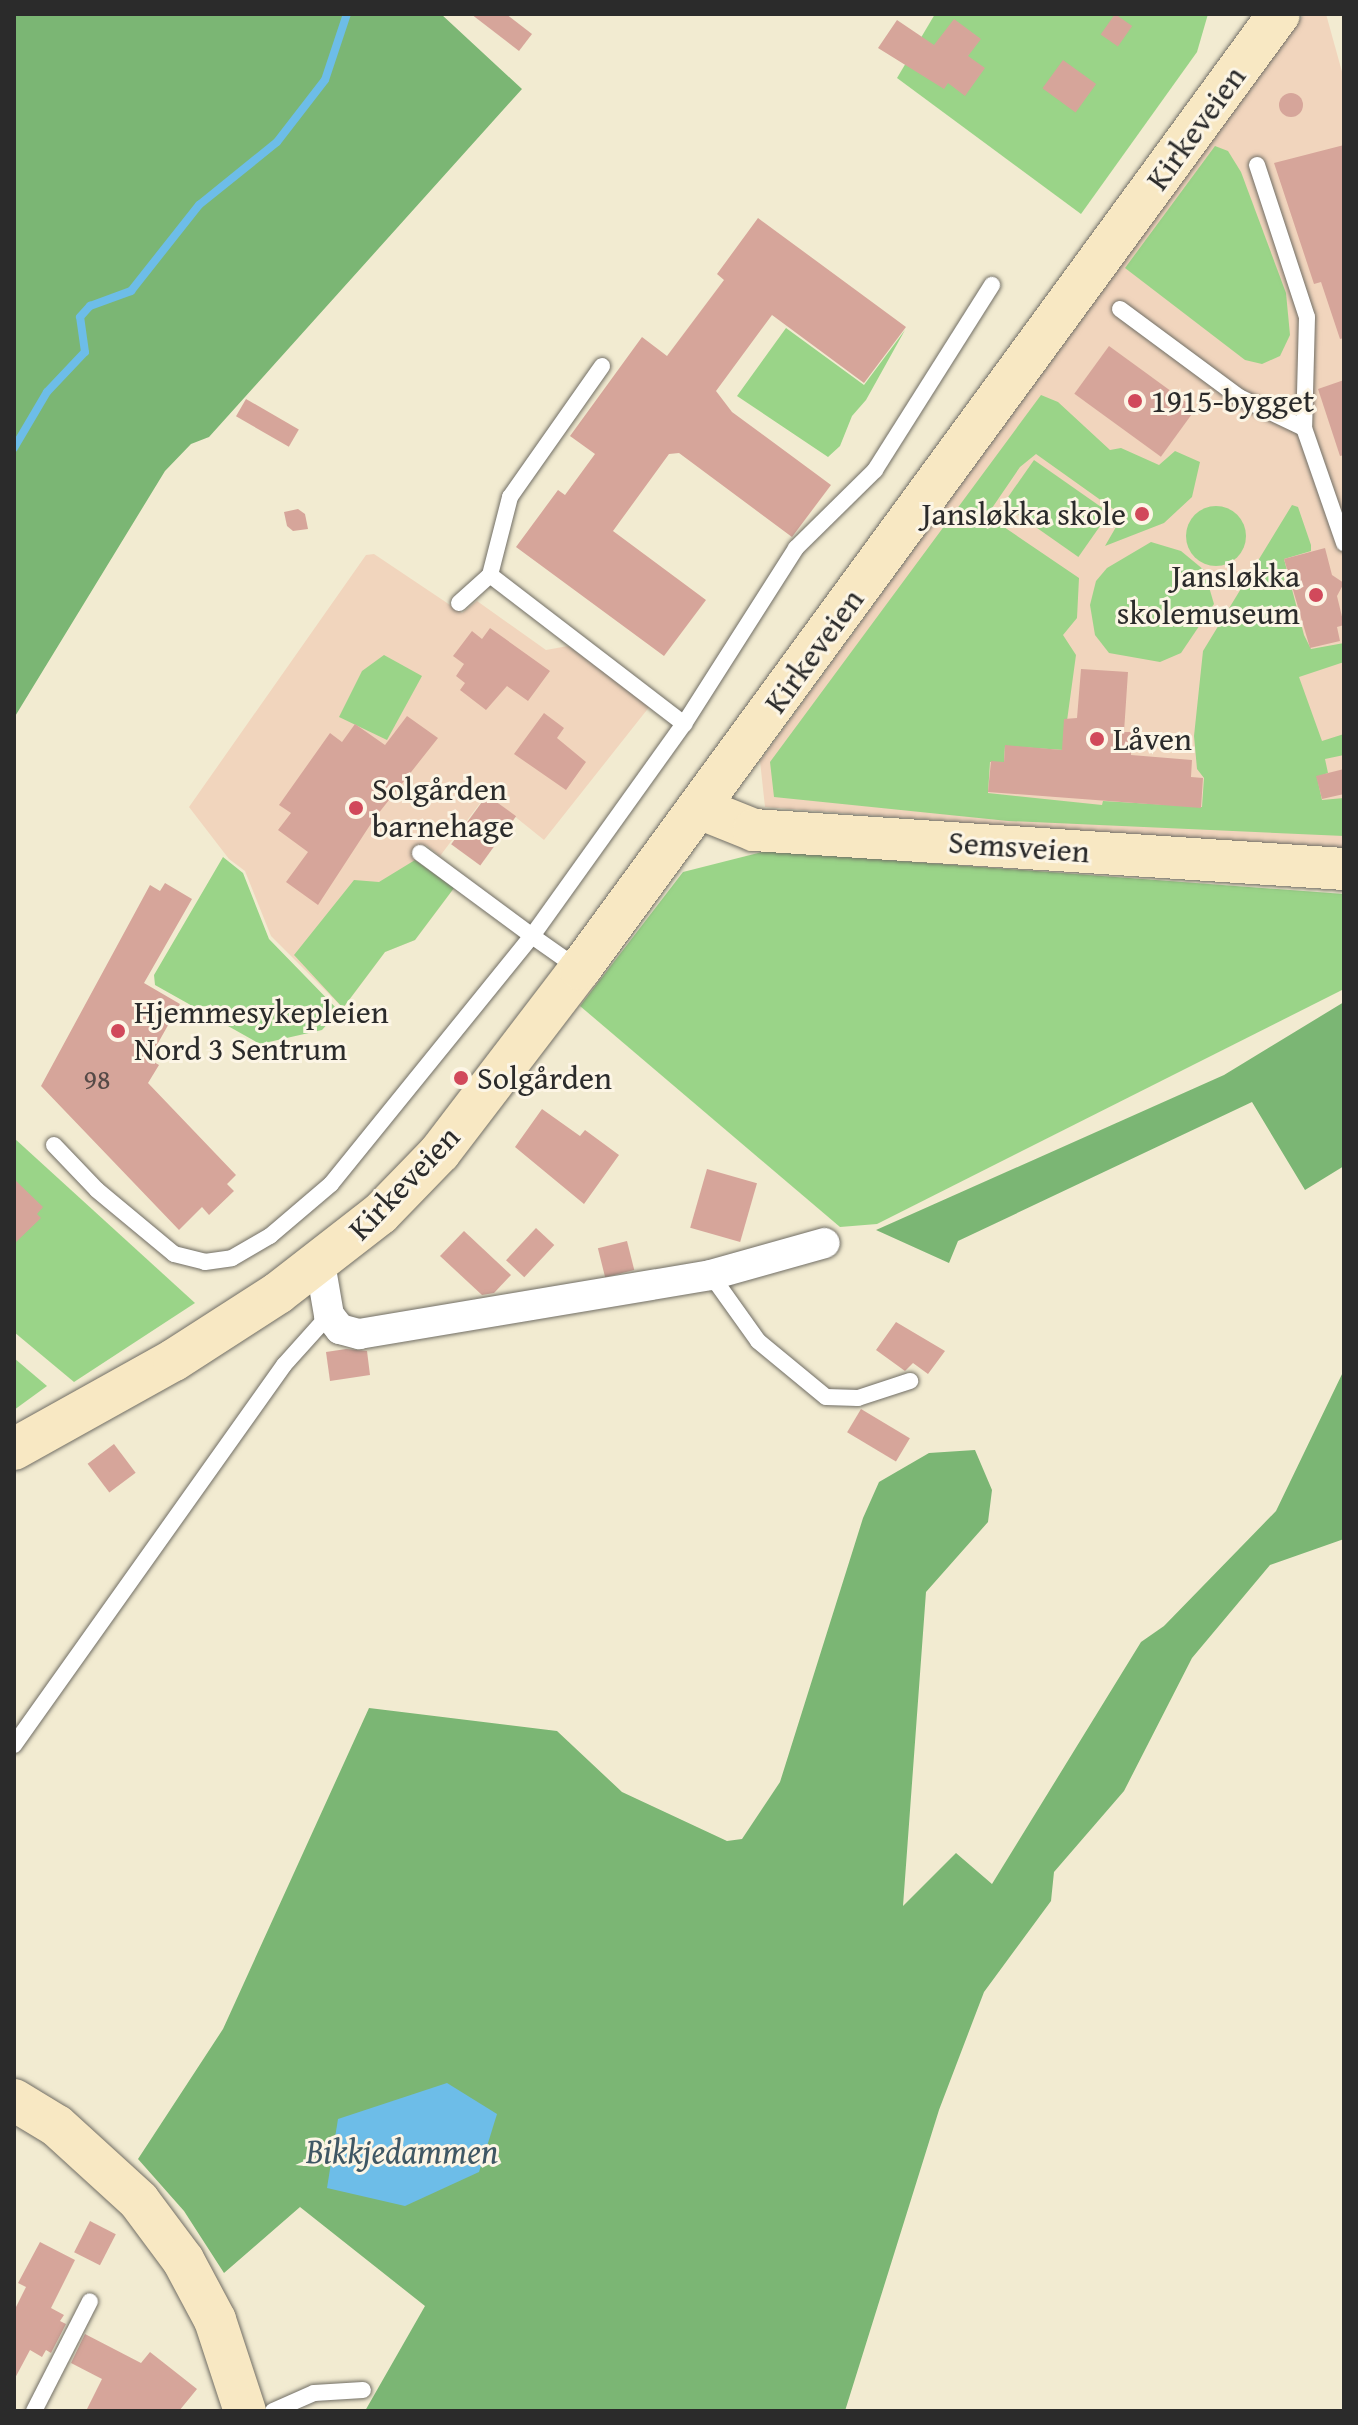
<!DOCTYPE html>
<meta charset="utf-8">
<style>
body{margin:0}
#map{position:relative;width:1358px;height:2425px;overflow:hidden;background:#f2ebd1;font-family:"Gentium Book Plus",serif}
div>[style]{position:absolute}
[style*='--x']{left:calc(var(--x)*1px);top:calc(var(--y)*1px);width:calc(var(--w)*1px);rotate:calc(var(--a)*1deg)}
.built>*{inset:0;background:#f1d5bd}
.green>*{inset:0;background:#9ad488;transform-origin:0 0}
.round{border-radius:50%}
.forest>*{inset:0;background:#7bb674}
.water>*{inset:0;background:#6dbde8}
.stream>*{height:8px;margin:-4px;padding:0 4px;transform-origin:4px;border-radius:4px;background:#6dbde8}
.building>*{inset:0;background:#d6a59a;transform-origin:0 0}
.roads{filter:drop-shadow(0 0 2px #716e65) drop-shadow(0 0 2px #716e65)}
.lane>*{height:16px;margin:-8px;padding:0 8px;transform-origin:8px;border-radius:8px;background:#fff}
.street>*{height:30px;margin:-15px;padding:0 15px;transform-origin:15px;border-radius:15px;background:#fff}
.secondary>*{height:42px;margin:-21px;padding:0 21px;transform-origin:21px;border-radius:21px;background:#f8e8c3}
.dots>*{width:22px;height:22px;translate:-50% -50%;box-sizing:border-box;border:4px solid #fcf5e5;border-radius:50%}
span{translate:-50% -50%;white-space:nowrap;text-align:center;line-height:1.15;-webkit-text-stroke:6px #fcf5e5;paint-order:stroke}
.number-label{font-size:28px;color:#564a47}
.number-label span{-webkit-text-stroke-width:0}
.street-label{font-size:32px;color:#2b2b2b}
.poi-label{font-size:32px;color:#2b2b2b}
.left{translate:0 -50%;text-align:left}
.right{translate:-100% -50%;text-align:right}
.water-label{font-size:34px;color:#3f5764;font-style:italic}
.frame{position:absolute;inset:0;border:16px solid #2b2b2b;pointer-events:none}
</style>
<div id="map">
<div class="built">
<div style="clip-path:polygon(1304px 14px,1326px 14px,1344px 79px,1344px 853px,765px 807px,760px 761px)"></div>
<div style="clip-path:polygon(374px 554px,462px 613px,477px 601px,546px 650px,568px 646px,650px 706px,544px 840px,487px 794px,440px 856px,426px 845px,415px 860px,454px 888px,415px 940px,385px 952px,343px 1008px,271px 936px,245px 871px,229px 859px,189px 807px,366px 555px)"></div>
</div>
<div class="green">
<div style="clip-path:polygon(935px 14px,1208px 14px,1197px 52px,1081px 214px,897px 78px)"></div>
<div style="clip-path:polygon(1215px 146px,1228px 151px,1241px 172px,1286px 293px,1290px 335px,1280px 356px,1262px 364px,1245px 360px,1125px 268px)"></div>
<div style="clip-path:polygon(786px 328px,864px 385px,905px 330px,866px 400px,852px 416px,840px 446px,828px 457px,737px 396px)"></div>
<div style="clip-path:polygon(1041px 395px,1058px 402px,1110px 450px,1121px 448px,1159px 465px,1175px 451px,1200px 462px,1192px 497px,1164px 523px,1105px 546px,1120px 520px,1116px 511px,1036px 454px,1020px 467px,990px 511px,979px 510px,1079px 578px,1077px 618px,1063px 635px,1076px 655px,1063px 750px,1005px 746px,1004px 762px,990px 762px,988px 793px,1102px 805px,1103px 801px,1202px 807px,1204px 778px,1197px 769px,1194px 736px,1203px 651px,1292px 505px,1298px 507px,1311px 545px,1311px 551px,1284px 559px,1304px 635px,1311px 649px,1344px 643px,1344px 662px,1299px 677px,1322px 741px,1344px 734px,1344px 755px,1325px 759px,1328px 773px,1317px 777px,1322px 800px,1344px 798px,1344px 836px,1008px 821px,774px 797px,770px 762px)"></div>
<div style="left:1034px;top:460px;width:92px;height:54px;rotate:35deg"></div>
<div class="round" style="left:1186px;top:506px;width:60px;height:60px"></div>
<div style="clip-path:polygon(1151px 542px,1181px 551px,1204px 570px,1214px 604px,1181px 653px,1160px 662px,1109px 653px,1095px 635px,1090px 605px,1096px 581px,1107px 568px)"></div>
<div style="clip-path:polygon(384px 655px,422px 676px,387px 740px,339px 717px,362px 671px)"></div>
<div style="clip-path:polygon(766px 851px,1344px 894px,1344px 989px,877px 1224px,840px 1227px,580px 1006px,683px 872px)"></div>
<div style="clip-path:polygon(223px 857px,243px 873px,269px 939px,339px 1011px,322px 1030px,260px 1044px,155px 985px,154px 975px)"></div>
<div style="clip-path:polygon(415px 860px,454px 888px,415px 940px,385px 952px,343px 1008px,294px 955px,354px 880px,379px 882px)"></div>
<div style="clip-path:polygon(14px 1138px,195px 1303px,74px 1382px,14px 1332px)"></div>
<div style="clip-path:polygon(14px 1358px,47px 1386px,14px 1410px)"></div>
</div>
<div class="forest">
<div style="clip-path:polygon(14px 14px,441px 14px,522px 89px,209px 437px,191px 444px,165px 471px,14px 718px)"></div>
<div style="clip-path:polygon(1344px 1002px,1344px 1166px,1305px 1190px,1252px 1102px,958px 1241px,949px 1263px,876px 1230px,1224px 1075px)"></div>
<div style="clip-path:polygon(1344px 1370px,1344px 1539px,1270px 1565px,1192px 1658px,1124px 1791px,1054px 1872px,1051px 1901px,984px 1992px,939px 2110px,845px 2411px,365px 2411px,425px 2306px,300px 2207px,224px 2273px,184px 2211px,138px 2159px,223px 2029px,369px 1708px,557px 1731px,622px 1792px,727px 1841px,742px 1839px,780px 1782px,863px 1518px,879px 1482px,929px 1453px,975px 1450px,992px 1490px,988px 1522px,926px 1592px,903px 1906px,956px 1853px,992px 1884px,1141px 1642px,1164px 1626px,1276px 1511px)"></div>
</div>
<div class="water">
<div style="clip-path:polygon(447px 2083px,497px 2114px,479px 2172px,405px 2206px,327px 2188px,338px 2119px)"></div>
</div>
<div class="stream">
<div style="--x:14;--y:448;--w:65;--a:-59.5"></div>
<div style="--x:47;--y:392;--w:55;--a:-46.5"></div>
<div style="--x:85;--y:352;--w:35;--a:-98"></div>
<div style="--x:80;--y:317;--w:15;--a:-48"></div>
<div style="--x:90;--y:306;--w:44;--a:-20.1"></div>
<div style="--x:131;--y:291;--w:110;--a:-51.7"></div>
<div style="--x:199;--y:205;--w:100;--a:-38.9"></div>
<div style="--x:277;--y:142;--w:78;--a:-52.3"></div>
<div style="--x:325;--y:80;--w:70;--a:-71.6"></div>
</div>
<div class="building">
<div style="clip-path:polygon(471px 14px,506px 14px,532px 34px,519px 51px)"></div>
<div style="left:1115px;top:14px;width:21px;height:25px;rotate:35deg"></div>
<div style="clip-path:polygon(954px 19px,981px 39px,968px 56px,985px 68px,965px 96px,948px 83px,944px 89px,878px 48px,897px 20px,934px 45px)"></div>
<div style="left:1063px;top:60px;width:41px;height:35px;rotate:36deg"></div>
<div class="round" style="left:1279px;top:93px;width:24px;height:24px"></div>
<div style="clip-path:polygon(1344px 145px,1344px 338px,1340px 339px,1321px 282px,1314px 284px,1274px 163px)"></div>
<div style="clip-path:polygon(758px 218px,906px 327px,864px 383px,772px 315px,716px 391px,732px 412px,831px 485px,792px 537px,679px 453px,669px 454px,613px 531px,706px 600px,664px 656px,516px 547px,558px 490px,565px 495px,595px 454px,570px 436px,642px 337px,667px 356px,724px 280px,717px 274px)"></div>
<div style="left:1109px;top:346px;width:107px;height:59px;rotate:36deg"></div>
<div style="clip-path:polygon(1344px 380px,1344px 455px,1340px 456px,1318px 389px)"></div>
<div style="left:246px;top:399px;width:61px;height:20px;rotate:30deg"></div>
<div style="clip-path:polygon(298px 509px,305px 514px,308px 529px,293px 531px,287px 526px,284px 512px)"></div>
<div style="clip-path:polygon(1325px 548px,1332px 575px,1344px 583px,1337px 596px,1344px 625px,1337px 627px,1340px 641px,1310px 648px,1284px 559px)"></div>
<div style="clip-path:polygon(490px 628px,550px 671px,528px 701px,507px 686px,486px 710px,460px 690px,465px 683px,456px 676px,464px 664px,453px 656px,472px 631px,482px 639px)"></div>
<div style="clip-path:polygon(1081px 669px,1128px 672px,1124px 732px,1132px 732px,1131px 755px,1192px 760px,1191px 777px,1203px 778px,1201px 808px,988px 792px,991px 761px,1004px 762px,1005px 745px,1062px 750px,1064px 719px,1077px 718px)"></div>
<div style="clip-path:polygon(544px 713px,564px 728px,557px 738px,586px 762px,566px 790px,514px 754px)"></div>
<div style="clip-path:polygon(407px 716px,438px 738px,374px 819px,318px 905px,286px 882px,308px 852px,278px 830px,291px 813px,279px 805px,330px 733px,342px 742px,355px 724px,385px 745px)"></div>
<div style="clip-path:polygon(1344px 769px,1344px 794px,1322px 799px,1316px 776px)"></div>
<div style="left:487px;top:795px;width:36px;height:61px;rotate:36deg"></div>
<div style="clip-path:polygon(165px 883px,192px 899px,144px 983px,180px 1004px,149px 1059px,159px 1065px,148px 1083px,236px 1175px,227px 1184px,234px 1191px,209px 1215px,202px 1207px,179px 1230px,41px 1086px,150px 885px,160px 891px)"></div>
<div style="clip-path:polygon(542px 1109px,580px 1136px,585px 1130px,619px 1155px,584px 1204px,515px 1147px)"></div>
<div style="left:707px;top:1169px;width:52px;height:61px;rotate:16deg"></div>
<div style="clip-path:polygon(14px 1179px,43px 1207px,37px 1214px,41px 1218px,14px 1244px)"></div>
<div style="left:536px;top:1228px;width:25px;height:44px;rotate:43deg"></div>
<div style="clip-path:polygon(464px 1231px,511px 1275px,494px 1293px,482px 1295px,440px 1256px)"></div>
<div style="left:627px;top:1241px;width:30px;height:30px;rotate:76deg"></div>
<div style="clip-path:polygon(896px 1322px,945px 1351px,928px 1374px,913px 1363px,905px 1371px,876px 1350px)"></div>
<div style="clip-path:polygon(346px 1349px,367px 1351px,370px 1375px,330px 1381px,326px 1352px)"></div>
<div style="left:861px;top:1409px;width:57px;height:27px;rotate:31deg"></div>
<div style="left:114px;top:1444px;width:36px;height:33px;rotate:53deg"></div>
<div style="left:90px;top:2221px;width:29px;height:35px;rotate:27deg"></div>
<div style="clip-path:polygon(40px 2242px,75px 2260px,51px 2308px,64px 2315px,60px 2321px,66px 2324px,51px 2353px,46px 2350px,42px 2357px,30px 2350px,14px 2380px,14px 2311px,26px 2287px,18px 2283px)"></div>
<div style="clip-path:polygon(85px 2334px,141px 2363px,150px 2352px,197px 2389px,179px 2411px,86px 2411px,102px 2379px,71px 2363px)"></div>
</div>
<div class="roads">
<div class="lane">
<div style="--x:1257;--y:165;--w:160;--a:71.8"></div>
<div style="--x:1307;--y:317;--w:111;--a:91.5"></div>
<div style="--x:1304;--y:428;--w:122;--a:70.8"></div>
<div style="--x:1120;--y:309;--w:148;--a:36.5"></div>
<div style="--x:1239;--y:397;--w:72;--a:25.5"></div>
<div style="--x:490;--y:575;--w:81;--a:-75.6"></div>
<div style="--x:510;--y:497;--w:160;--a:-54.9"></div>
<div style="--x:459;--y:603;--w:42;--a:-42.1"></div>
<div style="--x:490;--y:575;--w:245;--a:37.5"></div>
<div style="--x:420;--y:853;--w:139;--a:36.5"></div>
<div style="--x:532;--y:936;--w:261;--a:-54.4"></div>
<div style="--x:684;--y:724;--w:209;--a:-57.5"></div>
<div style="--x:796;--y:548;--w:111;--a:-44.6"></div>
<div style="--x:875;--y:470;--w:219;--a:-57.7"></div>
<div style="--x:54;--y:1145;--w:62;--a:46.3"></div>
<div style="--x:97;--y:1190;--w:100;--a:39.7"></div>
<div style="--x:174;--y:1254;--w:32;--a:14"></div>
<div style="--x:205;--y:1262;--w:27;--a:-8"></div>
<div style="--x:232;--y:1258;--w:44;--a:-30.1"></div>
<div style="--x:270;--y:1236;--w:80;--a:-40.4"></div>
<div style="--x:331;--y:1184;--w:319;--a:-51"></div>
<div style="--x:532;--y:936;--w:57;--a:35.1"></div>
<div style="--x:711;--y:1275;--w:81;--a:54.5"></div>
<div style="--x:758;--y:1341;--w:88;--a:39.5"></div>
<div style="--x:826;--y:1397;--w:32;--a:2"></div>
<div style="--x:858;--y:1398;--w:55;--a:-18.1"></div>
<div style="--x:14;--y:1745;--w:466;--a:-54.6"></div>
<div style="--x:284;--y:1365;--w:67;--a:-48"></div>
<div style="--x:34;--y:2411;--w:123;--a:-63"></div>
<div style="--x:273;--y:2411;--w:45;--a:-23.7"></div>
<div style="--x:314;--y:2393;--w:49;--a:-3.5"></div>
</div>
<div class="street">
<div style="--x:320;--y:1263;--w:53;--a:80.2"></div>
<div style="--x:329;--y:1315;--w:18;--a:52"></div>
<div style="--x:340;--y:1329;--w:20;--a:15"></div>
<div style="--x:359;--y:1334;--w:357;--a:-9.5"></div>
<div style="--x:711;--y:1275;--w:118;--a:-15.7"></div>
</div>
<div class="secondary">
<div style="--x:699;--y:808;--w:59;--a:21.8"></div>
<div style="--x:754;--y:830;--w:591;--a:3.78"></div>
<div style="--x:14;--y:1449;--w:183;--a:-29.1"></div>
<div style="--x:174;--y:1360;--w:124;--a:-32.8"></div>
<div style="--x:278;--y:1293;--w:129;--a:-37.8"></div>
<div style="--x:380;--y:1214;--w:86;--a:-45.9"></div>
<div style="--x:440;--y:1152;--w:230;--a:-52.6"></div>
<div style="--x:580;--y:969;--w:1183;--a:-53.8"></div>
<div style="--x:14;--y:2100;--w:50;--a:31.2"></div>
<div style="--x:57;--y:2126;--w:111;--a:42.4"></div>
<div style="--x:139;--y:2201;--w:74;--a:53.3"></div>
<div style="--x:183;--y:2260;--w:68;--a:61.9"></div>
<div style="--x:215;--y:2320;--w:96;--a:71.8"></div>
</div>
</div>
<div class="dots">
<div style="left:1135px;top:401px;background:#d1495b"></div>
<div style="left:1142px;top:514px;background:#d1495b"></div>
<div style="left:1316px;top:595px;background:#d1495b"></div>
<div style="left:1097px;top:739px;background:#d1495b"></div>
<div style="left:356px;top:808px;background:#d1495b"></div>
<div style="left:118px;top:1031px;background:#d1495b"></div>
<div style="left:461px;top:1078px;background:#d1495b"></div>
</div>
<div class="number-label">
<span style="left:97px;top:1079px">98</span>
</div>
<div class="street-label">
<span style="left:1196px;top:128px;rotate:-54deg">Kirkeveien</span>
<span style="left:814px;top:651px;rotate:-54deg">Kirkeveien</span>
<span style="left:1019px;top:847px;rotate:4deg">Semsveien</span>
<span style="left:404px;top:1183px;rotate:-46deg">Kirkeveien</span>
</div>
<div class="poi-label">
<span class="left" style="left:1151px;top:401px">1915-bygget</span>
<span class="right" style="left:1126px;top:514px">Jansløkka skole</span>
<span class="right" style="left:1300px;top:595px">Jansløkka<br>skolemuseum</span>
<span class="left" style="left:1113px;top:739px">Låven</span>
<span class="left" style="left:372px;top:808px">Solgården<br>barnehage</span>
<span class="left" style="left:134px;top:1031px">Hjemmesykepleien<br>Nord 3 Sentrum</span>
<span class="left" style="left:477px;top:1078px">Solgården</span>
</div>
<div class="water-label">
<span style="left:402px;top:2151px">Bikkjedammen</span>
</div>
<div class="frame"></div>
</div>
